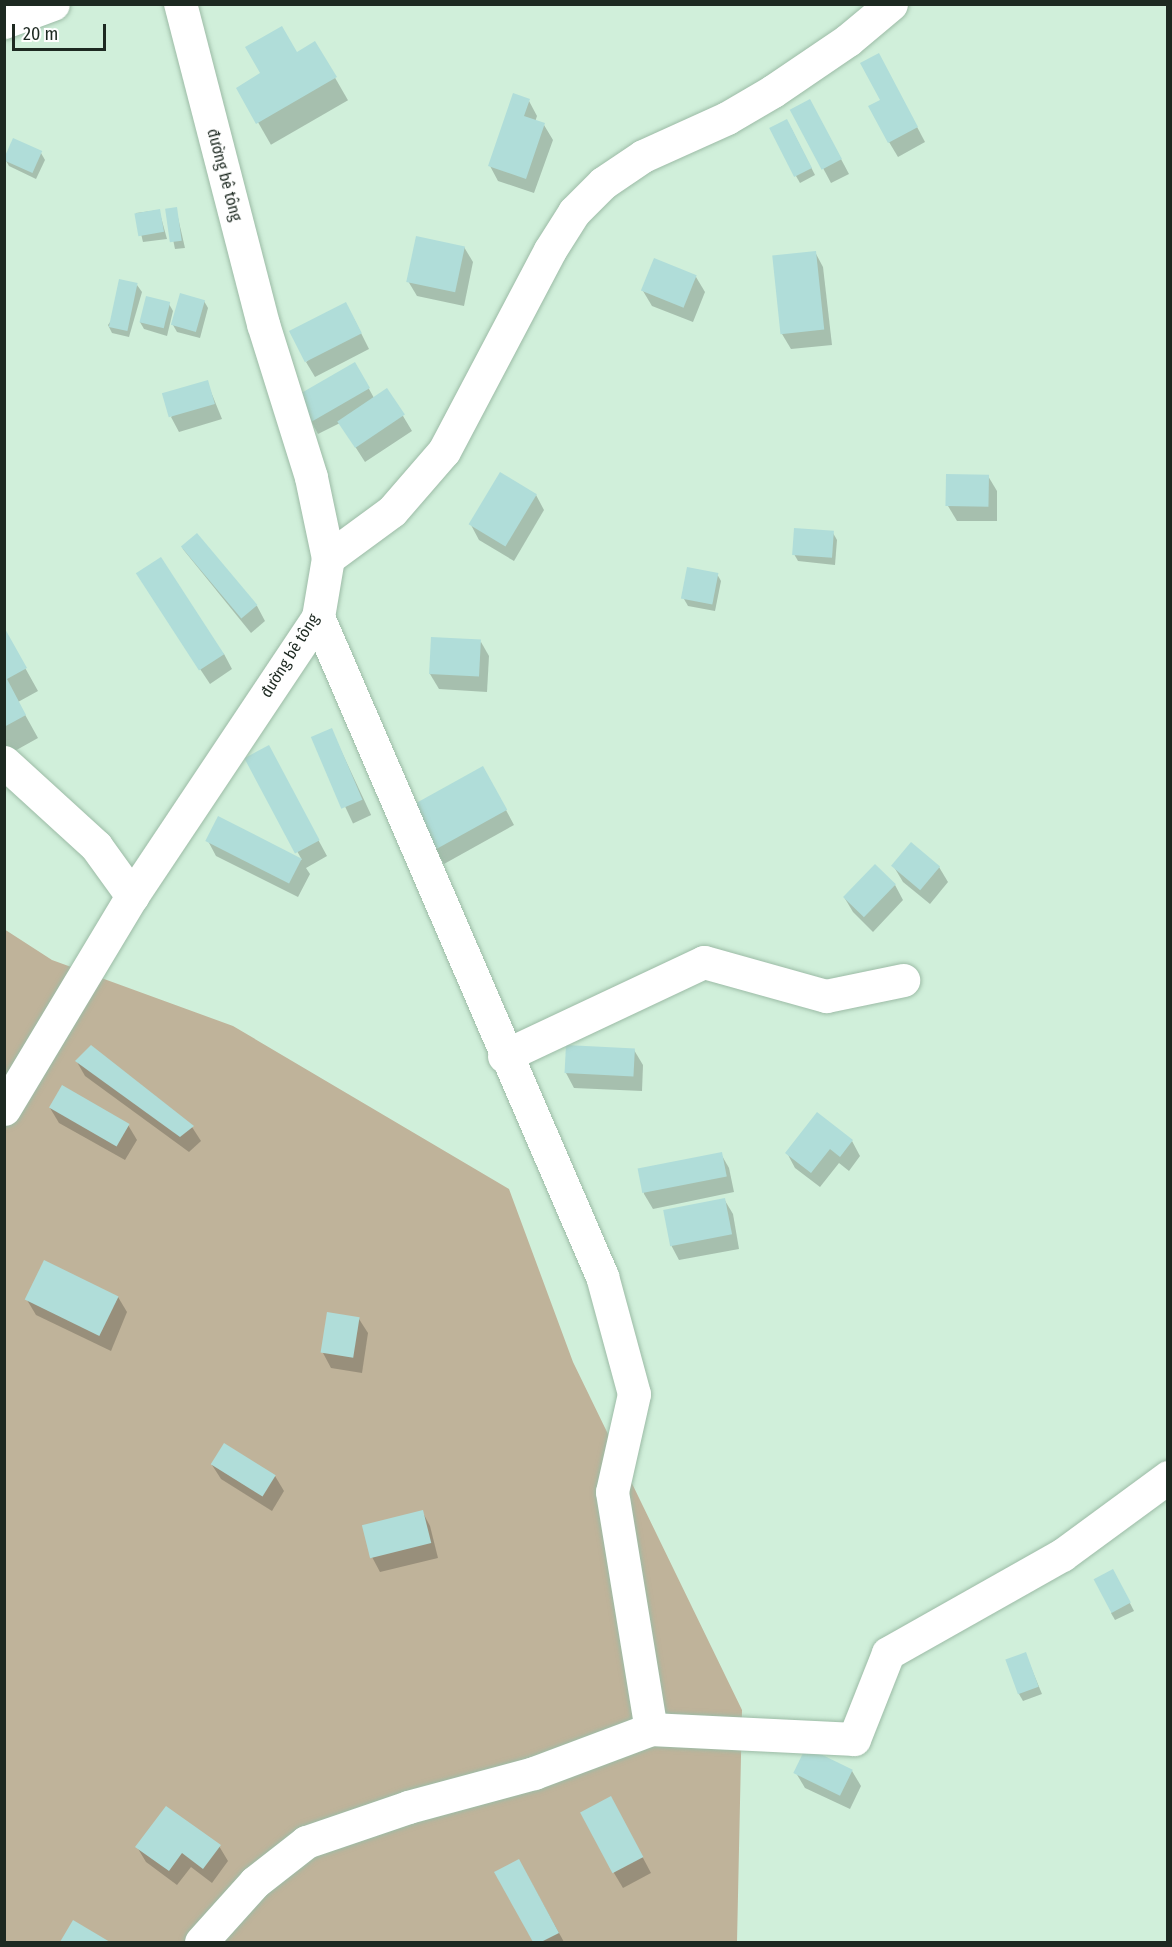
<!DOCTYPE html>
<meta charset="utf-8">
<style>
body{margin:0}
#map{position:relative;width:1172px;height:1947px;overflow:hidden;background:#d0efda;font-family:"Fira Sans Condensed",sans-serif}
div>[style]{position:absolute}
[style*='--x']{left:calc(var(--x)*1px);top:calc(var(--y)*1px);width:calc(var(--w)*1px);rotate:calc(var(--a)*1deg)}
.green>*{inset:0;background:#bfb39a}
.shadow>*{inset:0;background:#0003;transform-origin:0 0}
.building>*{inset:0;background:#b0ddd9;transform-origin:0 0}
.roads{filter:drop-shadow(0 0 2px #9cbba6) drop-shadow(0 0 2px #9cbba6)}
.minor>*{height:33px;margin:-16.5px;padding:0 16.5px;transform-origin:16.5px;border-radius:16.5px;background:#fff}
span{translate:-50% -50%;white-space:nowrap;text-align:center;line-height:1.15;-webkit-text-stroke:6px #fff;paint-order:stroke}
.street-label{font-size:16px;color:#1d2921}
.frame{position:absolute;inset:0;border:6px solid #1d2921;pointer-events:none}
.scale{position:absolute;left:12px;top:24px;width:94px;height:27px;box-sizing:border-box;border:3px solid #1d2921;border-top:0;padding-left:8px;font-size:18px;line-height:21px;white-space:nowrap;color:#1d2921;-webkit-text-stroke:4px #fff;paint-order:stroke}
</style>
<div id="map">
<div class="green">
<div style="clip-path:polygon(4px 929px,52px 960px,233px 1026px,509px 1189px,573px 1362px,742px 1710px,737px 1942px,5px 1942px)"></div>
</div>
<div class="shadow">
<div style="left:315px;top:43px;width:66px;height:89px;rotate:60deg"></div>
<div style="clip-path:polygon(887px 70px,925px 142px,898px 157px,889px 142px)"></div>
<div style="clip-path:polygon(529px 101px,537px 116px,535px 122px,544px 125px,553px 140px,534px 193px,498px 181px,490px 166px)"></div>
<div style="clip-path:polygon(792px 110px,818px 116px,849px 174px,831px 183px)"></div>
<div style="clip-path:polygon(791px 128px,815px 175px,800px 183px,796px 176px)"></div>
<div style="clip-path:polygon(41px 153px,45px 160px,36px 179px,9px 166px,5px 159px)"></div>
<div style="clip-path:polygon(176px 209px,185px 248px,175px 249px,167px 210px)"></div>
<div style="clip-path:polygon(159px 210px,167px 239px,143px 242px,136px 213px)"></div>
<div style="clip-path:polygon(464px 247px,473px 262px,464px 306px,417px 296px,408px 281px)"></div>
<div style="clip-path:polygon(815px 252px,823px 267px,832px 345px,791px 349px,782px 334px,774px 257px)"></div>
<div style="clip-path:polygon(655px 260px,696px 277px,705px 292px,693px 322px,652px 306px,643px 291px)"></div>
<div style="clip-path:polygon(137px 285px,142px 292px,129px 337px,112px 333px,108px 325px)"></div>
<div style="clip-path:polygon(204px 301px,208px 308px,200px 338px,177px 332px,173px 325px)"></div>
<div style="clip-path:polygon(169px 304px,173px 311px,167px 336px,144px 329px,140px 322px)"></div>
<div style="clip-path:polygon(354px 319px,369px 349px,315px 377px,306px 362px)"></div>
<div style="clip-path:polygon(363px 378px,374px 398px,403px 416px,412px 431px,365px 462px,340px 423px,318px 434px,296px 394px)"></div>
<div style="clip-path:polygon(207px 382px,222px 419px,179px 432px,171px 417px)"></div>
<div style="clip-path:polygon(988px 476px,997px 491px,997px 521px,957px 521px,948px 506px)"></div>
<div style="clip-path:polygon(536px 495px,544px 510px,514px 561px,479px 540px,471px 525px)"></div>
<div style="clip-path:polygon(833px 533px,837px 540px,835px 565px,798px 561px,794px 554px)"></div>
<div style="clip-path:polygon(182px 548px,257px 606px,265px 621px,251px 633px)"></div>
<div style="clip-path:polygon(717px 574px,721px 581px,715px 611px,688px 606px,684px 599px)"></div>
<div style="clip-path:polygon(147px 589px,224px 654px,232px 669px,210px 684px)"></div>
<div style="clip-path:polygon(4px 630px,38px 691px,18px 702px,38px 738px,4px 757px)"></div>
<div style="clip-path:polygon(481px 642px,489px 656px,487px 692px,439px 689px,430px 674px)"></div>
<div style="left:331px;top:729px;width:95px;height:20px;rotate:65deg"></div>
<div style="clip-path:polygon(246px 759px,276px 762px,327px 856px,306px 868px,310px 874px,298px 897px,216px 856px,208px 841px,219px 818px,302px 860px)"></div>
<div style="clip-path:polygon(491px 782px,514px 825px,444px 864px,435px 849px)"></div>
<div style="clip-path:polygon(894px 867px,939px 867px,948px 882px,930px 904px,903px 882px)"></div>
<div style="clip-path:polygon(895px 885px,903px 900px,873px 932px,853px 912px,844px 897px)"></div>
<div style="clip-path:polygon(634px 1050px,643px 1065px,642px 1091px,574px 1088px,566px 1073px)"></div>
<div style="clip-path:polygon(77px 1062px,192px 1127px,201px 1141px,189px 1152px,85px 1076px)"></div>
<div style="clip-path:polygon(50px 1108px,128px 1125px,137px 1140px,125px 1160px,59px 1123px)"></div>
<div style="clip-path:polygon(852px 1141px,860px 1156px,849px 1171px,839px 1163px,820px 1187px,795px 1168px,787px 1153px)"></div>
<div style="clip-path:polygon(721px 1154px,729px 1168px,734px 1192px,653px 1209px,644px 1194px,639px 1170px)"></div>
<div style="clip-path:polygon(724px 1199px,733px 1214px,739px 1249px,679px 1260px,671px 1245px)"></div>
<div style="clip-path:polygon(118px 1297px,127px 1312px,111px 1351px,36px 1315px,27px 1300px)"></div>
<div style="clip-path:polygon(359px 1319px,368px 1333px,362px 1373px,331px 1368px,323px 1353px)"></div>
<div style="clip-path:polygon(212px 1465px,275px 1476px,284px 1491px,272px 1511px,221px 1479px)"></div>
<div style="clip-path:polygon(422px 1511px,430px 1526px,438px 1558px,380px 1572px,372px 1557px)"></div>
<div style="clip-path:polygon(1117px 1578px,1134px 1611px,1115px 1620px,1111px 1613px)"></div>
<div style="clip-path:polygon(1025px 1653px,1042px 1694px,1023px 1701px,1019px 1694px)"></div>
<div style="clip-path:polygon(852px 1771px,861px 1786px,850px 1809px,805px 1788px,796px 1773px)"></div>
<div style="clip-path:polygon(619px 1813px,651px 1873px,623px 1888px,614px 1873px)"></div>
<div style="clip-path:polygon(219px 1846px,228px 1861px,212px 1883px,191px 1867px,177px 1885px,146px 1862px,137px 1847px)"></div>
<div style="clip-path:polygon(496px 1873px,527px 1875px,564px 1942px,534px 1942px)"></div>
<div style="clip-path:polygon(74px 1922px,107px 1942px,61px 1942px)"></div>
</div>
<div class="building">
<div style="clip-path:polygon(282px 26px,297px 52px,315px 41px,337px 77px,256px 124px,236px 88px,260px 73px,245px 47px)"></div>
<div style="clip-path:polygon(879px 53px,918px 127px,888px 143px,868px 106px,880px 100px,860px 63px)"></div>
<div style="clip-path:polygon(513px 93px,530px 99px,524px 116px,545px 123px,526px 179px,488px 166px)"></div>
<div style="left:810px;top:99px;width:68px;height:23px;rotate:62deg"></div>
<div style="left:787px;top:119px;width:55px;height:20px;rotate:63deg"></div>
<div style="left:13px;top:138px;width:32px;height:24px;rotate:24deg"></div>
<div style="left:177px;top:207px;width:34px;height:12px;rotate:82deg"></div>
<div style="left:160px;top:209px;width:23px;height:26px;rotate:80deg"></div>
<div style="left:416px;top:236px;width:50px;height:47px;rotate:12deg"></div>
<div style="left:816px;top:251px;width:79px;height:44px;rotate:84deg"></div>
<div style="left:654px;top:258px;width:46px;height:35px;rotate:22deg"></div>
<div style="left:119px;top:279px;width:19px;height:49px;rotate:12deg"></div>
<div style="left:180px;top:293px;width:26px;height:33px;rotate:16deg"></div>
<div style="left:146px;top:296px;width:25px;height:27px;rotate:14deg"></div>
<div style="left:346px;top:302px;width:35px;height:64px;rotate:63deg"></div>
<div style="left:355px;top:362px;width:30px;height:68px;rotate:60deg"></div>
<div style="left:208px;top:380px;width:25px;height:48px;rotate:74deg"></div>
<div style="left:387px;top:388px;width:32px;height:60px;rotate:56deg"></div>
<div style="left:500px;top:472px;width:43px;height:61px;rotate:31deg"></div>
<div style="left:946px;top:474px;width:43px;height:32px;rotate:1deg"></div>
<div style="left:794px;top:528px;width:40px;height:27px;rotate:4deg"></div>
<div style="left:197px;top:533px;width:94px;height:21px;rotate:50deg"></div>
<div style="left:161px;top:557px;width:116px;height:30px;rotate:57deg"></div>
<div style="left:687px;top:567px;width:32px;height:32px;rotate:11deg"></div>
<div style="clip-path:polygon(4px 627px,27px 668px,7px 679px,26px 715px,4px 727px)"></div>
<div style="left:431px;top:637px;width:50px;height:37px;rotate:3deg"></div>
<div style="left:332px;top:728px;width:78px;height:23px;rotate:67deg"></div>
<div style="left:269px;top:745px;width:108px;height:28px;rotate:62deg"></div>
<div style="left:483px;top:766px;width:50px;height:83px;rotate:61deg"></div>
<div style="left:218px;top:816px;width:94px;height:28px;rotate:27deg"></div>
<div style="left:911px;top:842px;width:38px;height:31px;rotate:40deg"></div>
<div style="left:875px;top:864px;width:29px;height:46px;rotate:44deg"></div>
<div style="clip-path:polygon(91px 1045px,194px 1126px,180px 1137px,75px 1061px)"></div>
<div style="left:566px;top:1045px;width:69px;height:28px;rotate:3deg"></div>
<div style="left:62px;top:1085px;width:78px;height:26px;rotate:30deg"></div>
<div style="clip-path:polygon(817px 1112px,853px 1140px,840px 1157px,830px 1149px,811px 1173px,785px 1153px)"></div>
<div style="left:722px;top:1152px;width:25px;height:86px;rotate:79deg"></div>
<div style="left:725px;top:1198px;width:37px;height:63px;rotate:79deg"></div>
<div style="left:44px;top:1260px;width:83px;height:44px;rotate:26deg"></div>
<div style="left:327px;top:1312px;width:33px;height:41px;rotate:9deg"></div>
<div style="left:224px;top:1443px;width:61px;height:25px;rotate:32deg"></div>
<div style="left:423px;top:1510px;width:34px;height:63px;rotate:76deg"></div>
<div style="left:1113px;top:1569px;width:38px;height:22px;rotate:62deg"></div>
<div style="left:1026px;top:1652px;width:37px;height:22px;rotate:70deg"></div>
<div style="left:806px;top:1747px;width:52px;height:29px;rotate:26deg"></div>
<div style="left:611px;top:1796px;width:69px;height:35px;rotate:62deg"></div>
<div style="clip-path:polygon(166px 1806px,221px 1845px,203px 1869px,182px 1853px,169px 1871px,135px 1847px)"></div>
<div style="clip-path:polygon(519px 1859px,559px 1933px,541px 1942px,533px 1942px,494px 1872px)"></div>
<div style="clip-path:polygon(73px 1920px,110px 1942px,60px 1942px)"></div>
</div>
<div class="roads">
<div class="minor">
<div style="--x:4;--y:22;--w:52;--a:-20.2"></div>
<div style="--x:328;--y:558;--w:79;--a:-36.3"></div>
<div style="--x:392;--y:511;--w:79;--a:-49.1"></div>
<div style="--x:444;--y:451;--w:227;--a:-62.2"></div>
<div style="--x:550;--y:250;--w:45;--a:-57.7"></div>
<div style="--x:574;--y:212;--w:41;--a:-45"></div>
<div style="--x:603;--y:183;--w:48;--a:-34"></div>
<div style="--x:643;--y:156;--w:92;--a:-24.3"></div>
<div style="--x:727;--y:118;--w:53;--a:-30.4"></div>
<div style="--x:773;--y:91;--w:91;--a:-34.2"></div>
<div style="--x:848;--y:40;--w:56;--a:-39.9"></div>
<div style="--x:318;--y:617;--w:718;--a:66.69"></div>
<div style="--x:602;--y:1276;--w:122;--a:74.8"></div>
<div style="--x:634;--y:1394;--w:100;--a:102.7"></div>
<div style="--x:612;--y:1492;--w:240;--a:80.7"></div>
<div style="--x:651;--y:1729;--w:203;--a:2.8"></div>
<div style="--x:854;--y:1739;--w:92;--a:-68.4"></div>
<div style="--x:888;--y:1653;--w:200;--a:-29.4"></div>
<div style="--x:1062;--y:1555;--w:132;--a:-36.3"></div>
<div style="--x:4;--y:762;--w:125;--a:42.4"></div>
<div style="--x:96;--y:846;--w:62;--a:54.2"></div>
<div style="--x:504;--y:1056;--w:221;--a:-25.2"></div>
<div style="--x:704;--y:962;--w:127;--a:15.6"></div>
<div style="--x:826;--y:996;--w:79;--a:-11.7"></div>
<div style="--x:4;--y:1109;--w:249;--a:-59"></div>
<div style="--x:132;--y:896;--w:335;--a:-56.3"></div>
<div style="--x:318;--y:617;--w:60;--a:-80.4"></div>
<div style="--x:328;--y:558;--w:83;--a:-101.9"></div>
<div style="--x:311;--y:477;--w:160;--a:-107.4"></div>
<div style="--x:263;--y:324;--w:331;--a:-104.5"></div>
<div style="--x:201;--y:1942;--w:81;--a:-48"></div>
<div style="--x:255;--y:1882;--w:65;--a:-38.1"></div>
<div style="--x:306;--y:1842;--w:108;--a:-18.9"></div>
<div style="--x:408;--y:1807;--w:131;--a:-15.1"></div>
<div style="--x:534;--y:1773;--w:125;--a:-20.6"></div>
</div>
</div>
<div class="street-label">
<span style="left:224px;top:175px;rotate:75deg">đường bê tông</span>
<span style="left:290px;top:656px;rotate:-58deg">đường bê tông</span>
</div>
<div class="frame"></div>
<div class="scale">20 m</div>
</div>
